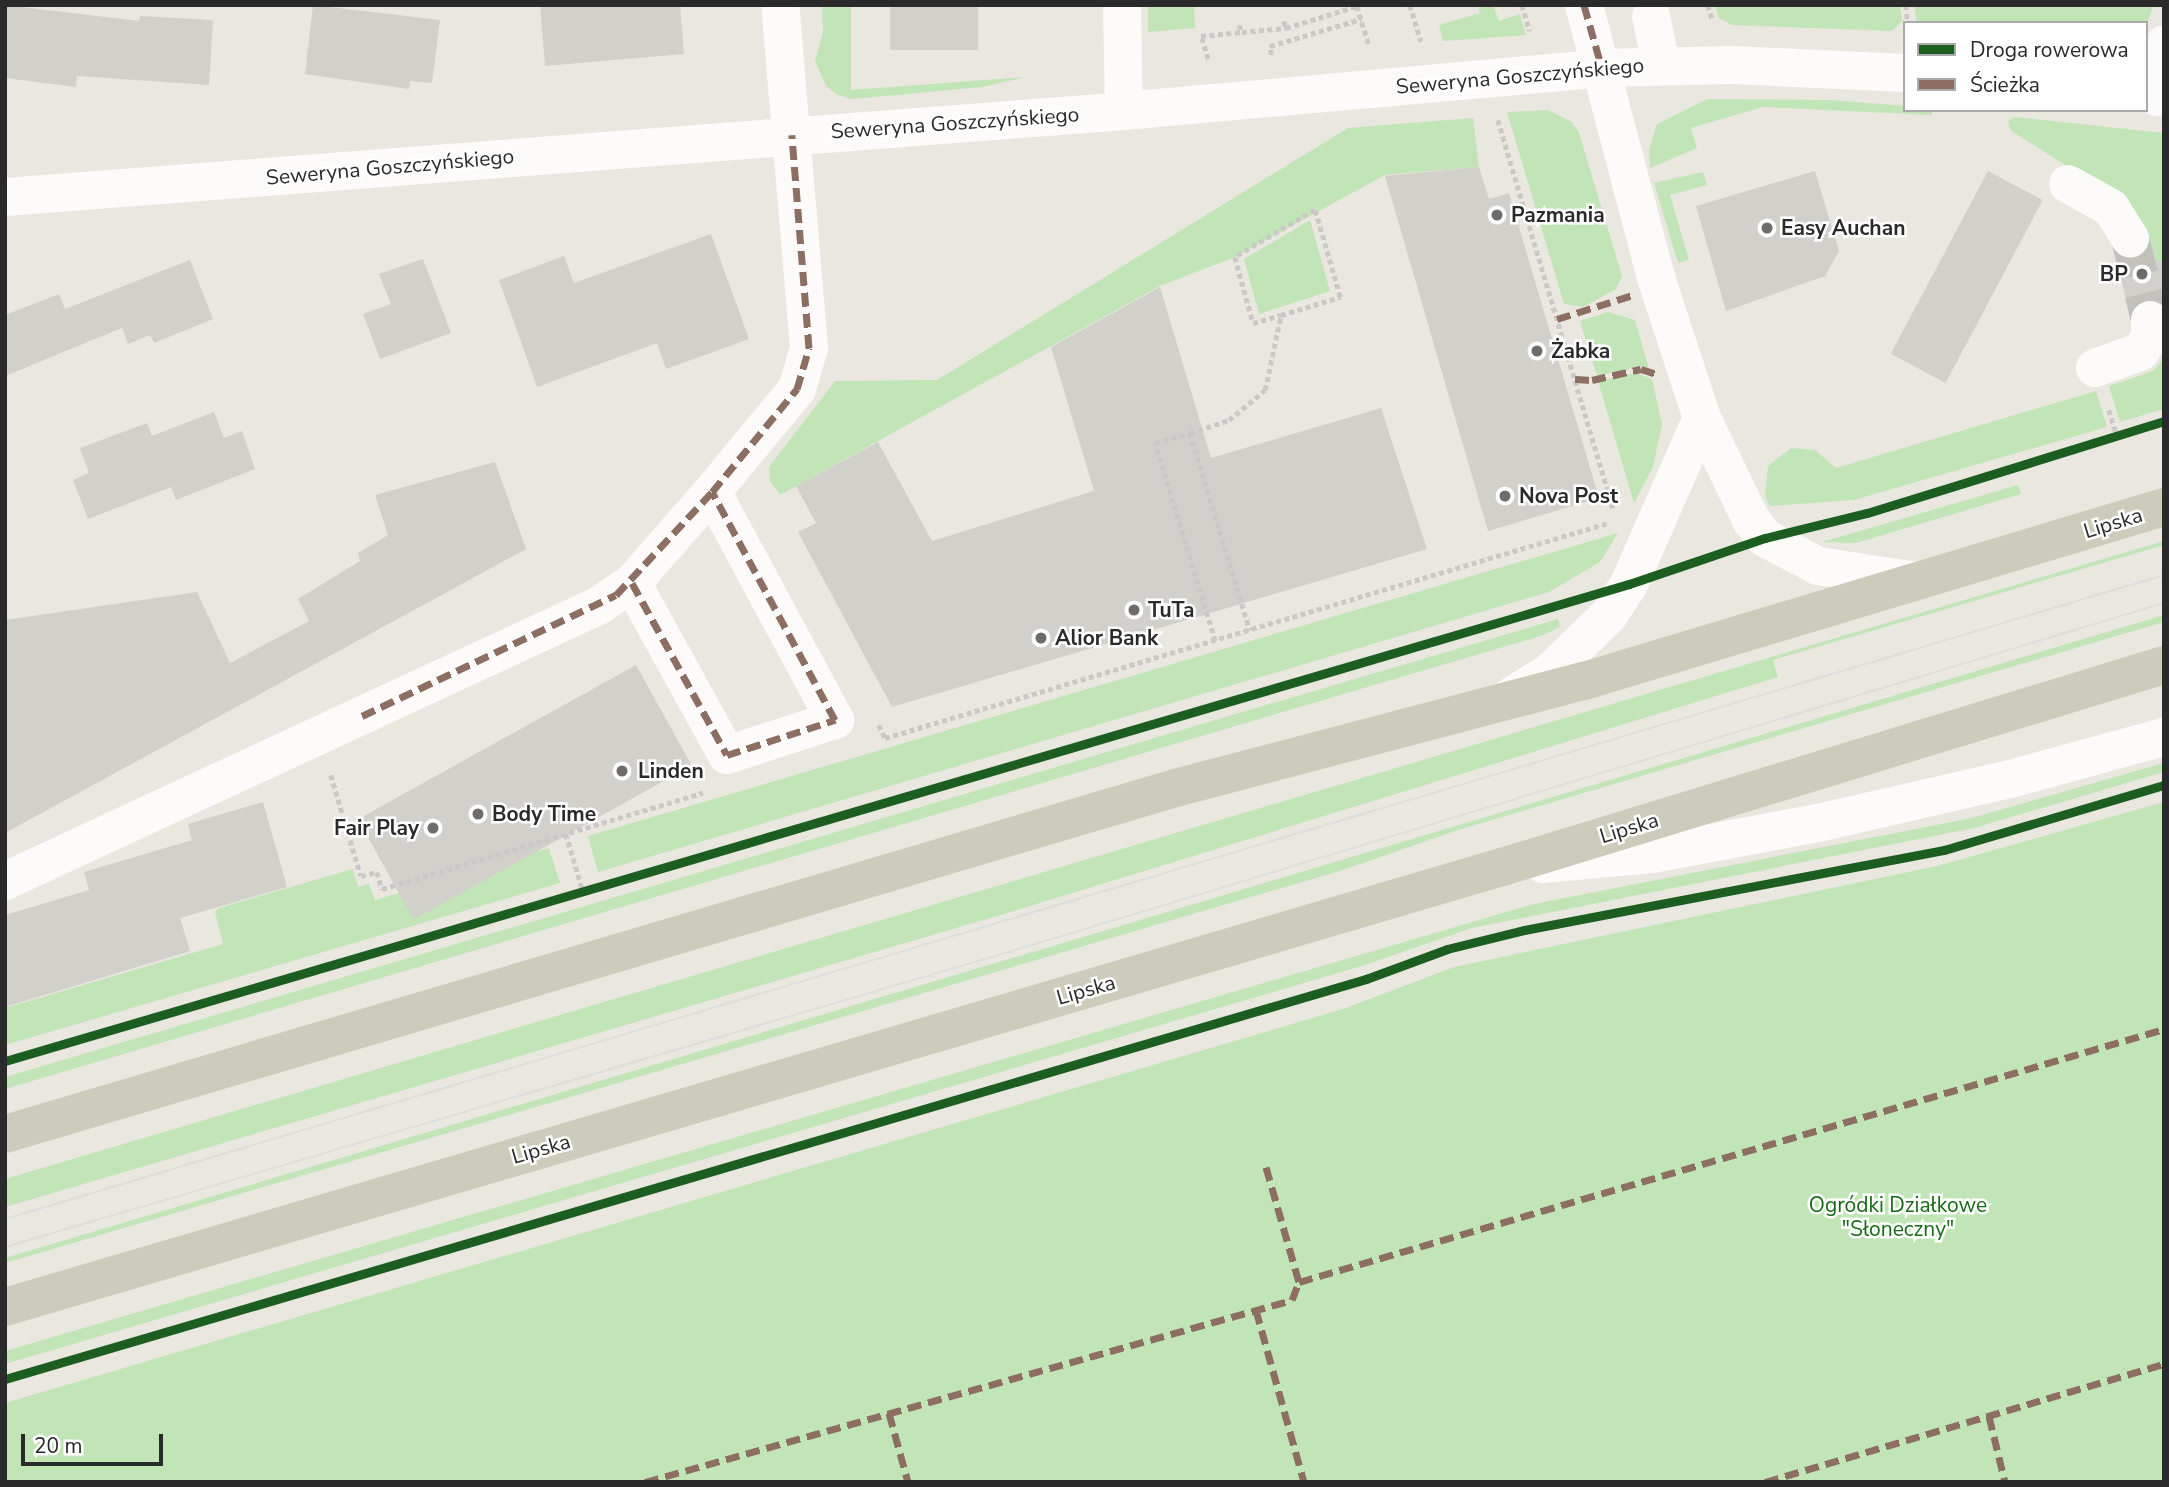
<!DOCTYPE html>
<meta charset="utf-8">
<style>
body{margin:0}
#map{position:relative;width:2169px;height:1487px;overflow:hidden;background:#e9e7e0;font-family:"Nunito Sans",sans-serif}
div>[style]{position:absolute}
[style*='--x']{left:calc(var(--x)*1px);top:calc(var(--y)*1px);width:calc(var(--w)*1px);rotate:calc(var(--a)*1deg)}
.green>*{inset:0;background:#c2e5b8}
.building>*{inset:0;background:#d2d0cb;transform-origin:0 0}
.minor-tunnel>*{height:38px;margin-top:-19px;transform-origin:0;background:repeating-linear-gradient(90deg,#c3c1bc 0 38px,transparent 0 57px)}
.path>*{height:4.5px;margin-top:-2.25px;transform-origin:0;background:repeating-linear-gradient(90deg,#cac9c8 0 5px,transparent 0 8.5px)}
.minor>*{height:38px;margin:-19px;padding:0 19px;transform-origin:19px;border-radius:19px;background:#fcfbfa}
.major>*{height:38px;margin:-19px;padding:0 19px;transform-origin:19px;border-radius:19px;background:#cdccbc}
.tram>*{height:2px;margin:-1px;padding:0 1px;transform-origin:1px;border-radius:1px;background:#ddddde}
.quiet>*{height:7px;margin-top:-3.5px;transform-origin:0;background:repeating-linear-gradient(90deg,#8d6e63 0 14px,transparent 0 21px)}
.cycleway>*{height:9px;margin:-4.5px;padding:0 4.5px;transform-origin:4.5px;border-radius:4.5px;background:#1b5e20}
.dots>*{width:19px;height:19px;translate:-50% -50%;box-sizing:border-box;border:4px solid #fff;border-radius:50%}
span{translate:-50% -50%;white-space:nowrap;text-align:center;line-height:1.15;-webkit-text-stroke:5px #fff;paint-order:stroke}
.street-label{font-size:21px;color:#2a2a2a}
.poi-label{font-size:21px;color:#2a2a2a;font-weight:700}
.left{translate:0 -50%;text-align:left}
.right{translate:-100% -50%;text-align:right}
.park-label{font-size:21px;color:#196918}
.frame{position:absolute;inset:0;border:7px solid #2a2a2a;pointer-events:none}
.legend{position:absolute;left:1903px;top:21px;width:245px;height:91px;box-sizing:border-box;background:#fff;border:2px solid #aaa;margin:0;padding:9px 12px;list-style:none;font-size:21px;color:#2a2a2a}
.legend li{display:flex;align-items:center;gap:14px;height:35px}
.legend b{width:35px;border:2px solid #aaa}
.scale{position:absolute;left:21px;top:1434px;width:142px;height:32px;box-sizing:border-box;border:4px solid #2a2a2a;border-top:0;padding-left:9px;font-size:21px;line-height:24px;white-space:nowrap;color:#2a2a2a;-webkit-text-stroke:5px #fff;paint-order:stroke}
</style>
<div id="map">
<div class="green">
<div style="clip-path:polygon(822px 5px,851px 5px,851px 90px,1026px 77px,983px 87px,852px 99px,838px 95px,826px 86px,815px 61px,823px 32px)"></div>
<div style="clip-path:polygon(1148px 5px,1194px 5px,1195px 28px,1148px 32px)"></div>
<div style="clip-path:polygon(1478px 5px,1493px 5px,1499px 21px,1520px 14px,1526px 35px,1443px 41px,1439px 25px,1480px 13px)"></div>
<div style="clip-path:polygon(1715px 5px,1900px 5px,1902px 21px,1892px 31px,1732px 25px,1719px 18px)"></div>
<div style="clip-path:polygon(1914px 5px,2154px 5px,2146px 25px,1917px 23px)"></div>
<div style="clip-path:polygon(1707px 99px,1831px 100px,1905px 106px,1905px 110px,1932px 110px,1932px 115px,1763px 107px,1691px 128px,1697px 148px,1650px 168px,1649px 150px,1657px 124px)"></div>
<div style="clip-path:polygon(1548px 110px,1572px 122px,1579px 133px,1622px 276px,1616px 289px,1583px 307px,1564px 304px,1507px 112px)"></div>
<div style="clip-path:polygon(2015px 117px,2164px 133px,2164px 260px,2156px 261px,2149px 234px,2133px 208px,2010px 130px,2008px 121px)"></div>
<div style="clip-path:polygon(1473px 118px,1479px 167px,1385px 175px,1235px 257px,1160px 286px,780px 495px,770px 481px,769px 467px,835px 381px,937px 380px,1348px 128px)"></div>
<div style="clip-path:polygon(1703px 172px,1707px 185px,1670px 195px,1689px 260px,1678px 263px,1654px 183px)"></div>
<div style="clip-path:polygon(1310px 220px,1330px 291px,1259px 314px,1244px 259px)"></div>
<div style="clip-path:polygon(1608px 312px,1635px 320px,1649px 369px,1642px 366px,1597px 376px,1580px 321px)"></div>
<div style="clip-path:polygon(2164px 358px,2164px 409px,2120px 422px,2109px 386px,2153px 371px)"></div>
<div style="clip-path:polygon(1636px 373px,1652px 379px,1662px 424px,1653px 467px,1634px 503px,1598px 381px)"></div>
<div style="clip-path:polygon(2096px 391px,2107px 427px,1854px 500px,1770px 506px,1765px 496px,1768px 466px,1791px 448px,1815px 450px,1836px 468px)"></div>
<div style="clip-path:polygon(2018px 485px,2021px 494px,1856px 543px,1822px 542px)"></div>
<div style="clip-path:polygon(1618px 533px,1600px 562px,1549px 592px,598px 872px,588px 836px)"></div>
<div style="clip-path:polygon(2164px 541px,2164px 545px,1773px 660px,1778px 677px,1004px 914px,5px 1207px,5px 1179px)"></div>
<div style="clip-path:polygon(2164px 615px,2164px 622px,1458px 830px,1343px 870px,5px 1263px,5px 1258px)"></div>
<div style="clip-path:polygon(1558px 619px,1560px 627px,1544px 635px,5px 1089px,5px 1077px)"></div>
<div style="clip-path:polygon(2164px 763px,2164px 772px,1974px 828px,1472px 928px,1362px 966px,5px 1364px,5px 1351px,1534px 904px,1972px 818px)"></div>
<div style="clip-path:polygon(2164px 802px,2164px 1482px,5px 1482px,5px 1403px,1343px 1009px,1454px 967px,1937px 866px)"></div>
<div style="clip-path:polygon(549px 848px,560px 883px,5px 1045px,5px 1008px,223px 944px,215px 912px,219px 908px,353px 869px,358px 887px,369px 884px,375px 900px)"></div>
</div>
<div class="building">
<div style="clip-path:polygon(5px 5px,139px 21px,140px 16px,213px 20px,209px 85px,77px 76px,76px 87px,5px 78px)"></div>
<div style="clip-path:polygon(313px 5px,440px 20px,432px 83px,410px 81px,409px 89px,305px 74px)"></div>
<div style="clip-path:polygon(540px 5px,680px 5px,684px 54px,545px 66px)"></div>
<div style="left:890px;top:5px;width:88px;height:45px"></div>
<div style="clip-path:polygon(1479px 167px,1489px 199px,1509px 193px,1599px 498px,1488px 531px,1385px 176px)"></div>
<div style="clip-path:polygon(1815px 171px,1839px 251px,1825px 276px,1726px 311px,1696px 206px)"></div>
<div style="left:1988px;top:171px;width:62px;height:207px;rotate:28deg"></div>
<div style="clip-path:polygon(711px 234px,749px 339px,666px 369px,657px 343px,537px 387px,499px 280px,564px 256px,574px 283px)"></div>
<div style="clip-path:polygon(2151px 241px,2156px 261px,2164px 260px,2164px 304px,2151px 298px,2140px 301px,2130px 314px,2114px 252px,2132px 260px,2142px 256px)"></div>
<div style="clip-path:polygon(423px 259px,451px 333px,380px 359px,363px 314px,391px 304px,379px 274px)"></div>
<div style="clip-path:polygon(190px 260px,213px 319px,154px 343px,150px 335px,128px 344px,122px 328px,5px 376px,5px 315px,59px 294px,65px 309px)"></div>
<div style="clip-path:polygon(1160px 287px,1211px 458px,1381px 408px,1427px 549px,892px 707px,798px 532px,816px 523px,796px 486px,878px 442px,932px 541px,1094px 491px,1051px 347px)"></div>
<div style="clip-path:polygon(214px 412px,224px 438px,242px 431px,255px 469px,176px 500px,171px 487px,88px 519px,73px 480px,89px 473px,80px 448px,147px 423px,152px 436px)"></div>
<div style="clip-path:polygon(495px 462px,526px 549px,5px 833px,5px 620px,197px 592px,230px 663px,309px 621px,298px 599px,360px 561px,358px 553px,388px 535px,375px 495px)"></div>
<div style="left:636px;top:665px;width:115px;height:318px;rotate:61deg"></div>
<div style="clip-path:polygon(263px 802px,287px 887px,180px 918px,190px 951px,5px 1007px,5px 915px,89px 890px,84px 872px,192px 840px,188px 824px)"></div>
</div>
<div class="minor-tunnel">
<div style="--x:2130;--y:238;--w:84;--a:76.3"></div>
</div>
<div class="path">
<div style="--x:1410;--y:5;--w:38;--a:73"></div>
<div style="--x:1522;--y:5;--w:27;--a:73"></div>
<div style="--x:1708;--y:5;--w:17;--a:73"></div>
<div style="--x:1906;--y:5;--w:18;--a:84"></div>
<div style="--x:1357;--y:6;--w:41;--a:72.9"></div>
<div style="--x:1284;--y:21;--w:7;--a:74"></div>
<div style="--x:1286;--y:28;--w:74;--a:-17.2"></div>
<div style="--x:1239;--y:25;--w:8;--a:67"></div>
<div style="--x:1242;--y:32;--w:44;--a:-5.2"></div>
<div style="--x:1271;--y:55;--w:9;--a:-96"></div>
<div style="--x:1270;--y:46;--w:95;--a:-16.5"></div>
<div style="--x:1208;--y:59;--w:24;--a:-107"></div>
<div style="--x:1201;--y:36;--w:41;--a:-5.6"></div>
<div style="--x:1498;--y:120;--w:405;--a:73.5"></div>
<div style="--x:2109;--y:410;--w:27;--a:73"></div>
<div style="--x:1190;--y:433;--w:41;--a:-18.4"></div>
<div style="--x:1229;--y:420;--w:47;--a:-39.8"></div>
<div style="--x:1265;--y:390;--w:77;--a:-78"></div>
<div style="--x:1281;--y:315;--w:62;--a:-17"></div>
<div style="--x:1340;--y:297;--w:91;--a:-106"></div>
<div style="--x:1315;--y:210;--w:93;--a:149.6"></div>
<div style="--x:1235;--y:257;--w:68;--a:74.7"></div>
<div style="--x:1253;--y:323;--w:29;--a:-16"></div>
<div style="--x:1215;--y:641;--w:207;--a:-106.9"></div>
<div style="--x:1155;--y:443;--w:36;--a:-16"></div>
<div style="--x:1190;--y:433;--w:206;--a:73.1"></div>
<div style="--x:879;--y:725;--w:14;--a:65"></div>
<div style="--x:885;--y:738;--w:754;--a:-16.56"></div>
<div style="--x:331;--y:775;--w:105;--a:73.5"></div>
<div style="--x:361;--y:876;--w:16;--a:-14"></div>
<div style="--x:377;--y:872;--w:18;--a:74"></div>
<div style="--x:382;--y:889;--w:335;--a:-16.7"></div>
<div style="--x:566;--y:834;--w:59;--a:73.4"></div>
</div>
<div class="minor">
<div style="--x:1122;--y:5;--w:106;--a:88.9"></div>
<div style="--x:1584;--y:5;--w:282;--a:75.2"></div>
<div style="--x:1656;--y:278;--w:147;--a:71.8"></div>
<div style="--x:1702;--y:418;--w:113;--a:64.3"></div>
<div style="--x:1751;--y:520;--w:23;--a:52"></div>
<div style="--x:1765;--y:538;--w:60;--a:27.8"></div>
<div style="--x:1818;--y:566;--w:100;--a:8.6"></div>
<div style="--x:1651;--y:16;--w:50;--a:78.5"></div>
<div style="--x:2157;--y:97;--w:53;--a:-82.5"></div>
<div style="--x:2068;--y:184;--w:49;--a:29.2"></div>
<div style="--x:2111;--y:208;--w:36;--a:58"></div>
<div style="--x:5;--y:197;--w:1122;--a:-4.39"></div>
<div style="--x:1124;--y:111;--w:480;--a:-5.1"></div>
<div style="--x:1602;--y:68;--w:131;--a:-1.3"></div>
<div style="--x:1733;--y:65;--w:172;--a:2.7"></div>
<div style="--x:2095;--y:368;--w:48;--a:-19.6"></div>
<div style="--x:2140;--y:352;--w:18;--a:-56"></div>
<div style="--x:2150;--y:337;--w:17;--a:-90"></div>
<div style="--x:632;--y:583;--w:196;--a:61.1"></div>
<div style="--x:727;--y:755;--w:114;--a:-18"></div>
<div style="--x:835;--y:720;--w:259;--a:-118.3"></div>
<div style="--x:1510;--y:697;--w:47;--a:-32"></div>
<div style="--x:1550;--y:672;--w:82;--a:-44"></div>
<div style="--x:1609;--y:615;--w:37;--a:-57"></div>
<div style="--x:1629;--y:584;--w:181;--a:-66.3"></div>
<div style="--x:1543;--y:864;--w:109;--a:-5.2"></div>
<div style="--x:1652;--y:854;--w:169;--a:-10.6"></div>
<div style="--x:1818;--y:823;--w:197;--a:-12.9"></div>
<div style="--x:2010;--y:779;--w:160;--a:-15.3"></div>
<div style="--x:5;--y:881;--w:654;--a:-24.88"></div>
<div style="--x:598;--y:606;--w:41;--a:-34.1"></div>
<div style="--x:632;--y:583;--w:121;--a:-48.7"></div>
<div style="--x:712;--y:492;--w:134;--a:-50.5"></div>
<div style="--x:797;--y:389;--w:43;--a:-73.7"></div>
<div style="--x:809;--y:348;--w:344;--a:-94.8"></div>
</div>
<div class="major">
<div style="--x:5;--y:1134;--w:1224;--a:-16.47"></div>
<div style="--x:1179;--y:787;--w:419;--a:-14.7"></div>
<div style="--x:1584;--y:681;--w:606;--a:-16.7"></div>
<div style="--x:5;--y:1307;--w:1560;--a:-16.38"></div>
<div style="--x:1502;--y:867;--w:692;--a:-16.97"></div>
</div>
<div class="tram">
<div style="--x:5;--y:1219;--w:2253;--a:-16.61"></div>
<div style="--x:5;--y:1247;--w:1050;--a:-16.38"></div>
<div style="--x:1012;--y:951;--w:1203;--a:-16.81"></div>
</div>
<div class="quiet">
<div style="--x:1584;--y:5;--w:66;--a:74.1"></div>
<div style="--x:1557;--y:319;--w:80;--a:-17.5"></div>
<div style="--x:1575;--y:379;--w:17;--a:3"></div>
<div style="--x:1592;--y:380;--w:50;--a:-12.7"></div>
<div style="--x:1641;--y:369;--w:16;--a:18"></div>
<div style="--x:632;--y:583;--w:196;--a:61.1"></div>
<div style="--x:727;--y:755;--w:114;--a:-18"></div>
<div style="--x:835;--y:720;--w:259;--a:-118.3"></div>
<div style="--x:362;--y:716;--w:281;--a:-25.5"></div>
<div style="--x:616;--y:595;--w:141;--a:-47"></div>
<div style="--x:712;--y:492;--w:134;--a:-50.5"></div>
<div style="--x:797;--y:389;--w:43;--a:-73.7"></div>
<div style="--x:809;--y:348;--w:214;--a:-94.6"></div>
<div style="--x:1266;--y:1167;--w:120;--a:74"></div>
<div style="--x:1256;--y:1310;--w:179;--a:74.4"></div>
<div style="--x:889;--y:1413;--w:72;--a:74.6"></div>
<div style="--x:1989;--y:1416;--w:68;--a:76.4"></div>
<div style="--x:645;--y:1482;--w:672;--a:-15.71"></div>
<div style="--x:1292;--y:1300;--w:19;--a:-69"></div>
<div style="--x:1299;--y:1282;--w:901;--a:-16.3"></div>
<div style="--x:1765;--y:1482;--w:416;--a:-16.5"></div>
</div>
<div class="cycleway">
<div style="--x:5;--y:1061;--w:1693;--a:-16.37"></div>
<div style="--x:1629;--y:584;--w:144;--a:-18.7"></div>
<div style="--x:1765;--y:538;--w:105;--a:-13.8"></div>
<div style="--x:1867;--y:513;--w:311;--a:-17.2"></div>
<div style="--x:5;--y:1379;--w:1419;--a:-16.38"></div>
<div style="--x:1366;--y:979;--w:86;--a:-20.3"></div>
<div style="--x:1447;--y:949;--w:79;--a:-13.9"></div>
<div style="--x:1524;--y:930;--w:428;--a:-10.8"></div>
<div style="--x:1944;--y:850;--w:229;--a:-16.5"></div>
</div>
<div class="dots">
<div style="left:1497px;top:215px;background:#6d6c6a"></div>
<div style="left:1767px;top:228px;background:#6d6c6a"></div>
<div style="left:2142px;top:274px;background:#6d6c6a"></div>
<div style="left:1537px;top:351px;background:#6d6c6a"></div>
<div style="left:1505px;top:496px;background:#6d6c6a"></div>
<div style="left:1134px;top:610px;background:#6d6c6a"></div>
<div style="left:1041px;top:638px;background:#6d6c6a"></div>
<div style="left:622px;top:771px;background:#6d6c6a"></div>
<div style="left:478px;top:814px;background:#6d6c6a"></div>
<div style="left:433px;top:828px;background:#6d6c6a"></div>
</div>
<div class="street-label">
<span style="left:1520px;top:76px;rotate:-5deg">Seweryna Goszczyńskiego</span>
<span style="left:955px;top:123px;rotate:-4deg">Seweryna Goszczyńskiego</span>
<span style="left:390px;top:167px;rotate:-5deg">Seweryna Goszczyńskiego</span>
<span style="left:2113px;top:523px;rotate:-17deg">Lipska</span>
<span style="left:1629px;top:828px;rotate:-17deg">Lipska</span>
<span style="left:1086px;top:990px;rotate:-16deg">Lipska</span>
<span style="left:541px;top:1149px;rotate:-16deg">Lipska</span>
</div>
<div class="poi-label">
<span class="left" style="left:1511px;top:215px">Pazmania</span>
<span class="left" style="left:1781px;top:228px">Easy Auchan</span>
<span class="right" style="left:2128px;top:274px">BP</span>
<span class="left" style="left:1551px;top:351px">Żabka</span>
<span class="left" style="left:1519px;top:496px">Nova Post</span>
<span class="left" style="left:1148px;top:610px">TuTa</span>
<span class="left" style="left:1055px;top:638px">Alior Bank</span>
<span class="left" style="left:638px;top:771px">Linden</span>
<span class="left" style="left:492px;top:814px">Body Time</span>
<span class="right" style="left:419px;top:828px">Fair Play</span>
</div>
<div class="park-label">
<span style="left:1898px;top:1217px">Ogródki Działkowe<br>"Słoneczny"</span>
</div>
<div class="frame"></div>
<ul class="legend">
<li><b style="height:9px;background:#1b5e20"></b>Droga rowerowa</li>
<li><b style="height:9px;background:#8d6e63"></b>Ścieżka</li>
</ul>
<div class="scale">20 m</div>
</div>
